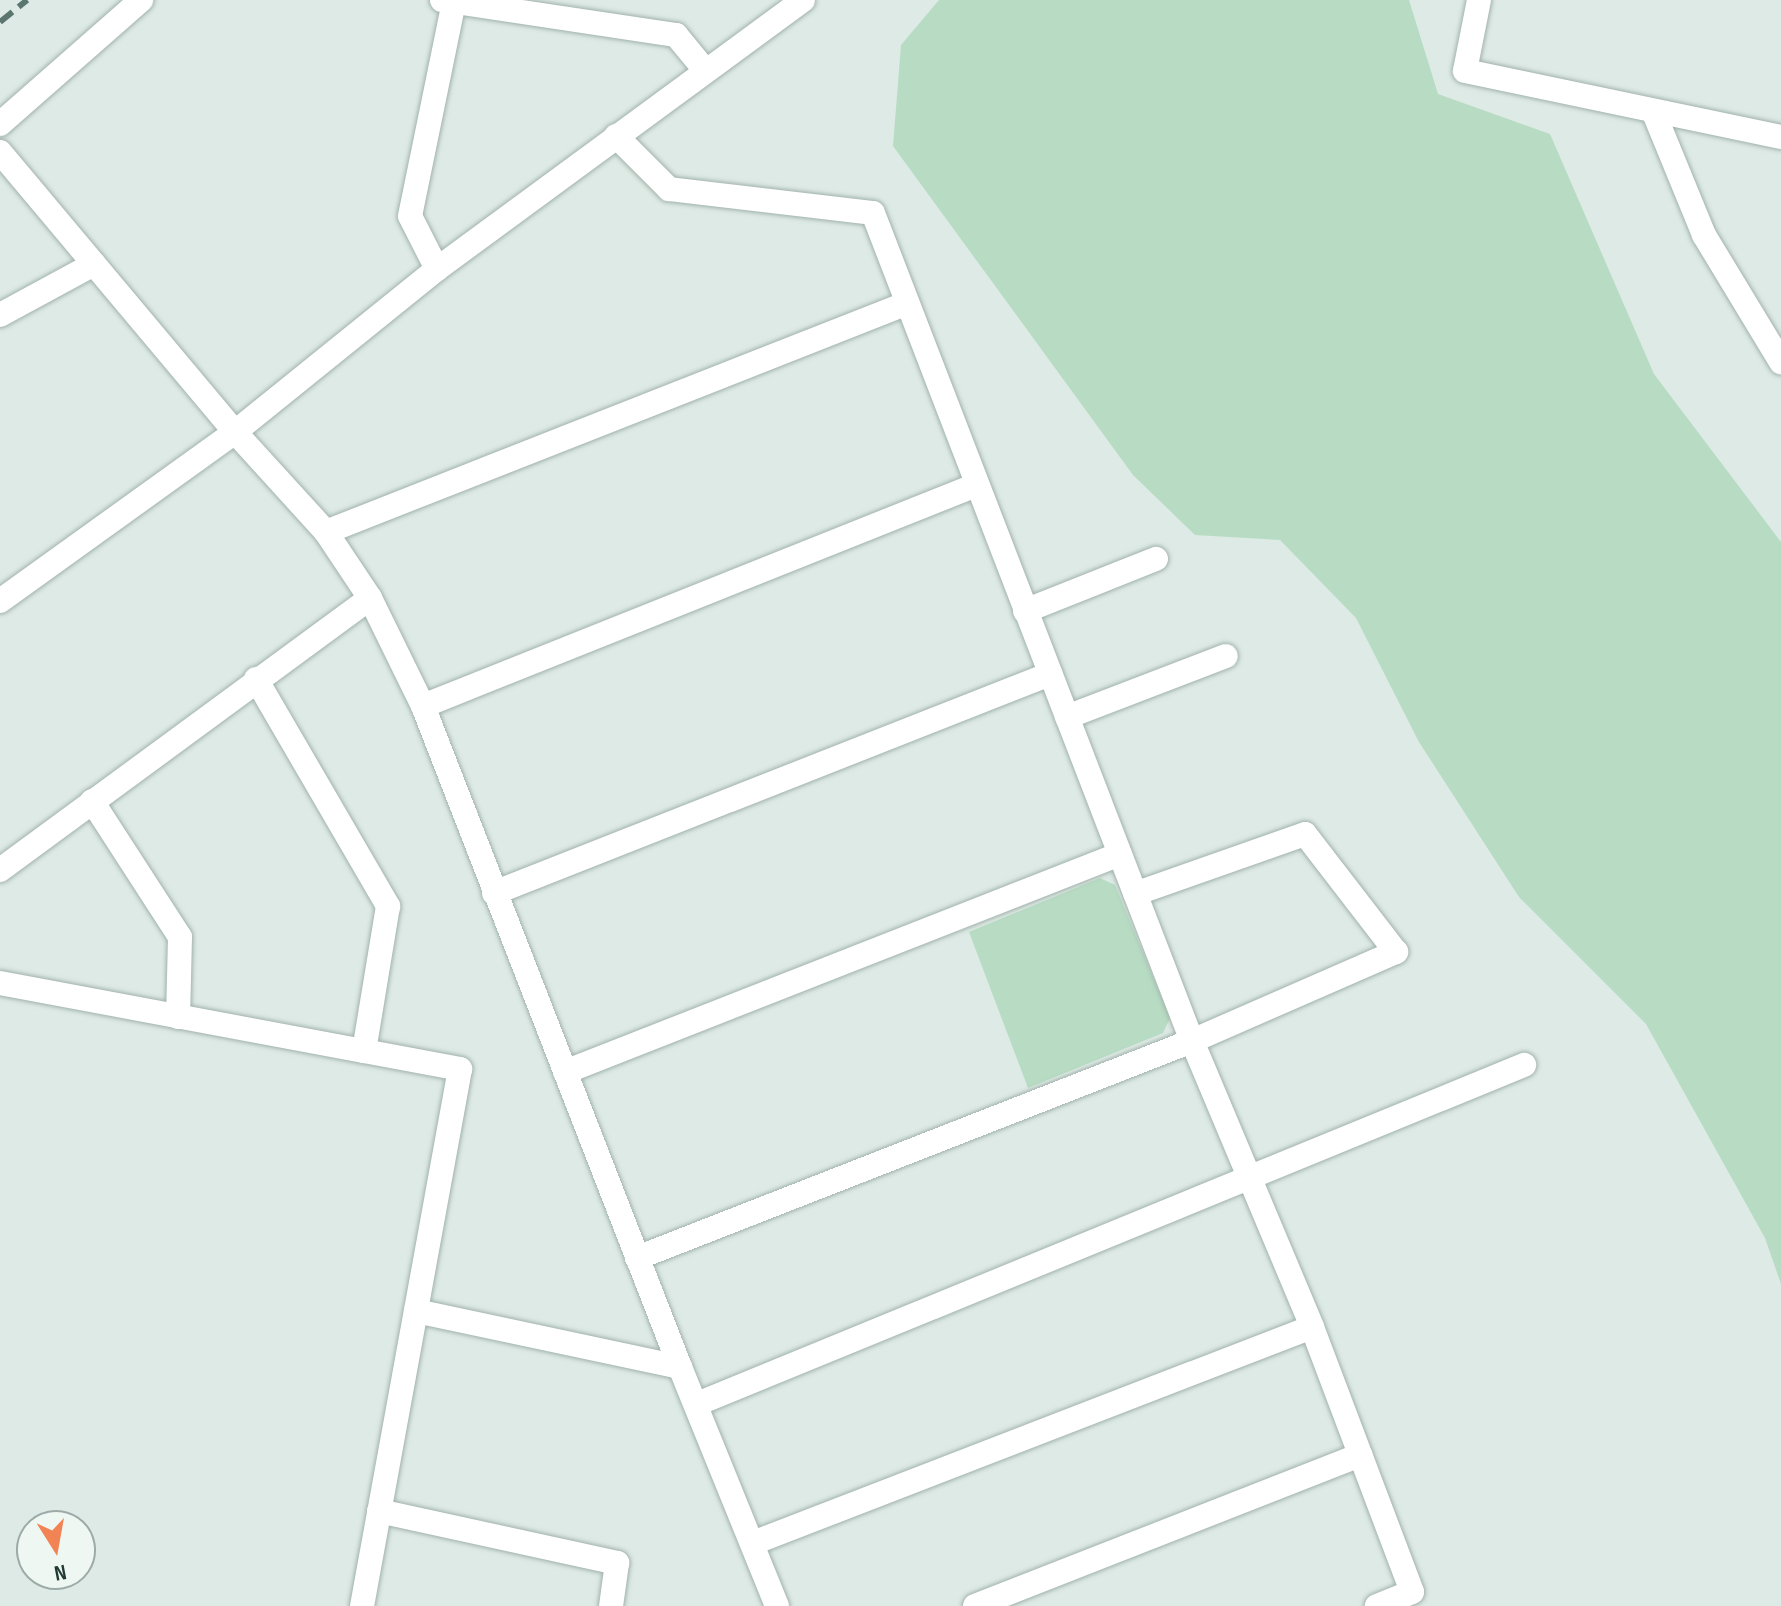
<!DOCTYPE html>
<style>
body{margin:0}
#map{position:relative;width:1781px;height:1606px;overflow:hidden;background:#deeae5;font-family:"Sofia Sans Condensed",sans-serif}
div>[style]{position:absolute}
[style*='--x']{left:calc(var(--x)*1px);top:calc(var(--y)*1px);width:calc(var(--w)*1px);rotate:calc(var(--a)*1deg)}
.green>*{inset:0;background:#b7dcc3}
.roads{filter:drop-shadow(0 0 2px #a1b2ac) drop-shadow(0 0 2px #a1b2ac)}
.minor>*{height:24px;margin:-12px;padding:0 12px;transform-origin:12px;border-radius:12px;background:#fff}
.rail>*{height:6px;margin-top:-3px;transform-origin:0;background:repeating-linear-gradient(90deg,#5a766f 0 16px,transparent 0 24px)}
span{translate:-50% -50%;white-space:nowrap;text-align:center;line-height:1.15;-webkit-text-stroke:8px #eff7f3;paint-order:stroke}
.north{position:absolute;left:16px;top:1510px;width:80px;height:80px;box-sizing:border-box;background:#eff7f3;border:2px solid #9caba7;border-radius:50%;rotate:169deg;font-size:22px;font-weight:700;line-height:32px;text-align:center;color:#203a34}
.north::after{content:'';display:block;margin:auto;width:28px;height:36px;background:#f28354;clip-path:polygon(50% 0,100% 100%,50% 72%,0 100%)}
</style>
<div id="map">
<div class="green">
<div style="clip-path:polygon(939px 0,1409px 0,1438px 94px,1550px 134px,1654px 374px,1781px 542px,1781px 1284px,1765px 1238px,1646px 1024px,1519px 897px,1419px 742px,1356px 618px,1280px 540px,1195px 535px,1133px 475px,893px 146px,901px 45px)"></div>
<div style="clip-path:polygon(1100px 878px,1115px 885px,1170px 1018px,1163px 1033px,1028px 1088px,969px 932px)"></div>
</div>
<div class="roads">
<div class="minor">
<div style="--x:442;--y:0;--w:237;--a:8.5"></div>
<div style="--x:676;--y:35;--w:44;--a:50.5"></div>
<div style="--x:1479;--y:0;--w:72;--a:101.2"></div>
<div style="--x:1465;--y:71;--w:323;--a:11.8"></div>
<div style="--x:1654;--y:113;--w:132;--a:67.7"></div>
<div style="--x:1704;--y:235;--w:149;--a:58.8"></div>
<div style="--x:0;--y:124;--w:188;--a:-41.3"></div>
<div style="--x:616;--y:136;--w:75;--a:45"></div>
<div style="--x:669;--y:189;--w:205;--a:6.7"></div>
<div style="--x:873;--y:213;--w:887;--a:68.93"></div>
<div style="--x:1192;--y:1041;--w:310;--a:67.2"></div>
<div style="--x:1312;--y:1327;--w:283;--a:69.3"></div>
<div style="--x:1412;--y:1592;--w:38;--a:158"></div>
<div style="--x:0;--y:152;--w:366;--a:50"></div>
<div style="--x:235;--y:432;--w:135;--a:47.7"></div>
<div style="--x:326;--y:532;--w:79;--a:56.3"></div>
<div style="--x:370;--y:598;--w:120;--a:63.9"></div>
<div style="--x:423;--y:706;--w:709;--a:68.75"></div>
<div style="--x:680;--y:1367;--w:258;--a:67.9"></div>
<div style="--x:437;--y:269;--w:59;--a:-117"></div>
<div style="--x:410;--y:216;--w:218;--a:-78.4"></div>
<div style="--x:0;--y:315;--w:107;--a:-28.5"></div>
<div style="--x:326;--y:532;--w:622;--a:-21.49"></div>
<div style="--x:0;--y:601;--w:289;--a:-35.7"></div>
<div style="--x:235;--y:432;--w:260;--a:-38.9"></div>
<div style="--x:437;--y:269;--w:454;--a:-36.3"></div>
<div style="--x:1025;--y:611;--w:141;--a:-21.7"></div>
<div style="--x:256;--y:679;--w:263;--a:59.8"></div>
<div style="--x:388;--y:906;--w:147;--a:99.4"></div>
<div style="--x:364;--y:1051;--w:98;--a:10.6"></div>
<div style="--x:460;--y:1069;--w:546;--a:100.34"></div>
<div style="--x:423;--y:706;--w:596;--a:-21.78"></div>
<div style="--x:1067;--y:717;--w:170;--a:-21"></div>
<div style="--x:92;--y:801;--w:162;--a:57.1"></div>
<div style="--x:180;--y:937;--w:80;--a:91.4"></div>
<div style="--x:0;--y:870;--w:459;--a:-36.3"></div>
<div style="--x:494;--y:893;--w:598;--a:-21.5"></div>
<div style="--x:0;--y:983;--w:370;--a:10.6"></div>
<div style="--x:565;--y:1072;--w:596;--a:-21.44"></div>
<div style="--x:637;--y:1258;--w:596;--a:-21.36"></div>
<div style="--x:1192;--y:1041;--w:223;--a:-23.6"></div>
<div style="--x:1396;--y:952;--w:149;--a:-127.6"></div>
<div style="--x:1305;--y:834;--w:180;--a:160.6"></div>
<div style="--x:416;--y:1311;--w:270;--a:12"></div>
<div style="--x:697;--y:1404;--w:894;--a:-22.29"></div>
<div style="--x:379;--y:1511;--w:244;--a:12.3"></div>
<div style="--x:617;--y:1563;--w:43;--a:97.9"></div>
<div style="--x:753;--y:1543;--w:599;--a:-21.13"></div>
<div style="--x:975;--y:1606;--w:414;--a:-21.4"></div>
</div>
</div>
<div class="rail">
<div style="--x:0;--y:22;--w:35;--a:-39"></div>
</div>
<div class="north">N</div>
</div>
